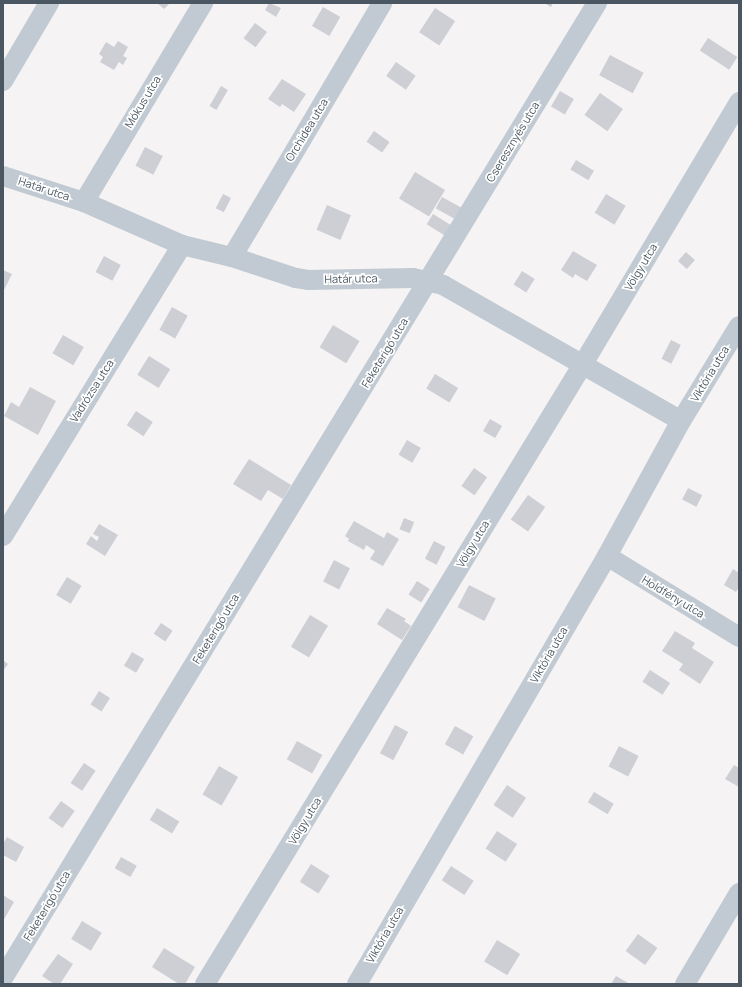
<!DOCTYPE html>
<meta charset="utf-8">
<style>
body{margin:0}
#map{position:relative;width:742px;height:987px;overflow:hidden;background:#f5f3f3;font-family:Manrope,sans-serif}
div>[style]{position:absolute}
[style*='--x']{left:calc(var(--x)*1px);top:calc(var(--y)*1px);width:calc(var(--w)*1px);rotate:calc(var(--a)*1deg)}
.building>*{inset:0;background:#cdcfd5;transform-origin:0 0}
.minor>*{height:20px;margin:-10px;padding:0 10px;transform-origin:10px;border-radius:10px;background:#c1cad2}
span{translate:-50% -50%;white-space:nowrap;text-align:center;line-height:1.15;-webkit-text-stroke:3.5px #fff;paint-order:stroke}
.street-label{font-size:11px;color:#4a5661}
.frame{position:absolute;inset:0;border:4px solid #4a5661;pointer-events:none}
</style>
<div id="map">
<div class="building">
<div style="clip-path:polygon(157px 3px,170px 3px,164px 9px)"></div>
<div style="clip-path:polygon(269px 3px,281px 8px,276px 17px,265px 10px)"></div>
<div style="clip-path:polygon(544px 3px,553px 3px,551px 7px)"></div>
<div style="left:323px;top:7px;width:20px;height:22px;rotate:30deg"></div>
<div style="left:435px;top:8px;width:24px;height:29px;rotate:33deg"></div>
<div style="left:255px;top:23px;width:15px;height:19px;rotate:37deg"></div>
<div style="left:708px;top:38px;width:35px;height:15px;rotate:33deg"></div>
<div style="clip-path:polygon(118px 41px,128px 47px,123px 56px,127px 58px,123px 65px,119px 62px,114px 70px,100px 62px,103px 57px,99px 54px,106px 42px,114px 47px)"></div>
<div style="left:610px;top:55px;width:38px;height:23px;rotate:28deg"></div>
<div style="left:396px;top:62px;width:24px;height:17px;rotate:35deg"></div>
<div style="clip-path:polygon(282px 79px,306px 94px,294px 112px,282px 104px,280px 107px,268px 99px)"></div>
<div style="left:221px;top:86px;width:8px;height:23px;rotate:30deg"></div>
<div style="left:560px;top:91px;width:16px;height:18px;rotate:30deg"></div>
<div style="left:600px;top:93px;width:28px;height:27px;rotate:35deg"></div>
<div style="left:374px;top:131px;width:19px;height:13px;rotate:35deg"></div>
<div style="left:145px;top:147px;width:20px;height:21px;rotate:27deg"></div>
<div style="left:576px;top:160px;width:21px;height:11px;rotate:31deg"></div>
<div style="left:415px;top:172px;width:35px;height:31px;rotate:31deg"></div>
<div style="left:223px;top:194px;width:9px;height:16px;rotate:27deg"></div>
<div style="left:606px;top:194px;width:23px;height:22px;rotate:31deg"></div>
<div style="left:442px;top:197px;width:26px;height:13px;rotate:29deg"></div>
<div style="left:327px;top:205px;width:26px;height:27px;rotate:23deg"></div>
<div style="left:433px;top:214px;width:25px;height:12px;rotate:32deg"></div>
<div style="clip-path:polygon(573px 251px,597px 265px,587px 281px,575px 274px,573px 278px,561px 270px)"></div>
<div style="left:686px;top:252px;width:12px;height:12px;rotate:42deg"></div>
<div style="left:104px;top:256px;width:19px;height:18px;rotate:28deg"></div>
<div style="clip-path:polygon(3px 270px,12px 274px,3px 292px)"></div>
<div style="left:522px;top:271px;width:15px;height:16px;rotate:32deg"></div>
<div style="left:172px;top:307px;width:18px;height:26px;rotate:29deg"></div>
<div style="left:333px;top:325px;width:31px;height:26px;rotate:31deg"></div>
<div style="left:63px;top:335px;width:24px;height:21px;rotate:30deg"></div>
<div style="left:671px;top:340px;width:11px;height:21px;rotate:27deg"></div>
<div style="left:149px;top:356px;width:25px;height:22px;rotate:32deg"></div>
<div style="left:435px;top:374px;width:27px;height:17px;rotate:31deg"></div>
<div style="clip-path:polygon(30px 387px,56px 401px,38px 435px,4px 416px,11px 402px,19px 407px)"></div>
<div style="left:136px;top:411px;width:20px;height:17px;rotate:33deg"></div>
<div style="left:490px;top:419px;width:14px;height:14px;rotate:30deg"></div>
<div style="left:407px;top:440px;width:16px;height:17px;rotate:30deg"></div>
<div style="clip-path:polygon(249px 459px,291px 485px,283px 499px,268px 490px,261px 501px,233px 484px)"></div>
<div style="left:474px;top:468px;width:16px;height:22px;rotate:35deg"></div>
<div style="left:688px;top:488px;width:16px;height:13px;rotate:27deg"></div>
<div style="left:528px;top:495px;width:21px;height:30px;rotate:35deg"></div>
<div style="left:404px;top:518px;width:11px;height:12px;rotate:22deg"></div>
<div style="clip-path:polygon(354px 521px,384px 538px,387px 532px,399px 539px,383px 566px,370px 559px,375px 551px,366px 545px,364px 550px,348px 541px,349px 539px,345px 536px)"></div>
<div style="clip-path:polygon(99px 524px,118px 535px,105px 556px,86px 544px,91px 536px,97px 541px,99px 537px,93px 534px)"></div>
<div style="left:434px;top:541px;width:13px;height:20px;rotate:27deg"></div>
<div style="left:334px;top:560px;width:18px;height:24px;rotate:27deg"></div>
<div style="clip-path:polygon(733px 569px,739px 573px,739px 587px,736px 592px,724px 585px)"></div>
<div style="left:67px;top:577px;width:17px;height:21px;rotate:31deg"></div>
<div style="left:417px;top:581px;width:15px;height:16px;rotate:32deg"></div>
<div style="left:469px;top:585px;width:30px;height:25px;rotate:27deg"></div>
<div style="clip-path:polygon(387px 608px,406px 619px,404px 621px,411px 626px,402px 640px,377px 624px)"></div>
<div style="left:310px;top:615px;width:21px;height:37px;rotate:31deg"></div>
<div style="left:161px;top:623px;width:14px;height:13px;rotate:34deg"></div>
<div style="clip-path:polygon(675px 631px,695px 643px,692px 648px,714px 662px,700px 684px,679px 670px,683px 664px,662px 651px)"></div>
<div style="left:132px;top:652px;width:14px;height:16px;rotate:30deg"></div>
<div style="clip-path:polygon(3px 660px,8px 664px,3px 671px)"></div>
<div style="left:650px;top:670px;width:24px;height:14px;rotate:33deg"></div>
<div style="left:99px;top:691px;width:13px;height:16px;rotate:32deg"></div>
<div style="left:395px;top:725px;width:15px;height:32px;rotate:28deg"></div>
<div style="left:455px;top:726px;width:21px;height:21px;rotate:29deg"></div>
<div style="left:297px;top:741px;width:29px;height:21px;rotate:29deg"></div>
<div style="left:619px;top:746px;width:22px;height:23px;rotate:27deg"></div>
<div style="left:84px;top:763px;width:14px;height:24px;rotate:34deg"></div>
<div style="clip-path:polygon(734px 765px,739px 768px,739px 787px,725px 779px)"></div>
<div style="left:219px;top:766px;width:22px;height:33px;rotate:30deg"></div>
<div style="left:507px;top:785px;width:23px;height:24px;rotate:34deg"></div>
<div style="left:594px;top:792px;width:23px;height:12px;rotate:31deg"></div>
<div style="left:61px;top:801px;width:17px;height:21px;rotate:36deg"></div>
<div style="left:157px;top:808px;width:26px;height:14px;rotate:31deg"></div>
<div style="left:497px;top:831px;width:24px;height:21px;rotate:33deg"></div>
<div style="clip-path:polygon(7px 837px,24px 847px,16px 862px,3px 855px,3px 844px)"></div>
<div style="left:121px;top:857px;width:18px;height:13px;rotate:29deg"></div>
<div style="left:311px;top:864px;width:22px;height:21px;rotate:32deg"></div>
<div style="left:451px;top:866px;width:27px;height:17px;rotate:33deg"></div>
<div style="clip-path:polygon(3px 895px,14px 902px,3px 921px)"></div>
<div style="left:82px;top:921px;width:23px;height:21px;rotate:31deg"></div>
<div style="left:638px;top:934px;width:24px;height:21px;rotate:36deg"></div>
<div style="left:497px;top:940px;width:27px;height:25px;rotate:31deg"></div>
<div style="clip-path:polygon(164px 948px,195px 967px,185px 984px,179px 984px,152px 967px)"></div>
<div style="clip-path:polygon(58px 954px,73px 964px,60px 984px,54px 984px,42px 976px)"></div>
<div style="clip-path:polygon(616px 976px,630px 984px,611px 984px)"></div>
</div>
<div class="minor">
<div style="--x:3;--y:81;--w:91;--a:-59.5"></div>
<div style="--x:3;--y:176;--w:85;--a:17.8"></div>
<div style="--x:84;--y:202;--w:107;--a:23.7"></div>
<div style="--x:182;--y:245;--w:51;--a:13.5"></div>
<div style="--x:232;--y:257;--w:67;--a:18.2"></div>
<div style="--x:296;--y:278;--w:12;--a:9"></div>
<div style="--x:308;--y:280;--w:105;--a:-1.1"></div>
<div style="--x:413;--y:278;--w:31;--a:13"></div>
<div style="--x:443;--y:285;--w:274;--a:29.7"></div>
<div style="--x:84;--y:202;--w:232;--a:-59.1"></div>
<div style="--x:232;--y:257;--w:295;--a:-59.4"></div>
<div style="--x:3;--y:536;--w:342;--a:-58.4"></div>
<div style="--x:607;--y:556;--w:155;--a:31.5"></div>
<div style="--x:3;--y:978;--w:1142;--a:-58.65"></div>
<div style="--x:205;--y:984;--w:726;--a:-58.63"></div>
<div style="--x:583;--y:364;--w:305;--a:-59.2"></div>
<div style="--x:357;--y:984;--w:496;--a:-59.7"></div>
<div style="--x:607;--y:556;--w:154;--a:-61.3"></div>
<div style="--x:681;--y:421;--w:111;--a:-58.6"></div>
<div style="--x:685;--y:984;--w:106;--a:-59.3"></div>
</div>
<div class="street-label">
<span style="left:143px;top:102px;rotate:-59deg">Mókus utca</span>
<span style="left:307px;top:130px;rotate:-59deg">Orchidea utca</span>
<span style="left:513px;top:142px;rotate:-59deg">Cseresznyés utca</span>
<span style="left:44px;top:189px;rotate:18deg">Határ utca</span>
<span style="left:641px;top:267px;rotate:-59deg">Völgy utca</span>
<span style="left:351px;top:279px;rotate:-1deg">Határ utca</span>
<span style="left:385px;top:353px;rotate:-59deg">Feketerigó utca</span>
<span style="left:710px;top:374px;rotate:-59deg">Viktória utca</span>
<span style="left:92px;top:391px;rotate:-58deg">Vadrózsa utca</span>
<span style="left:473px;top:544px;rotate:-59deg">Völgy utca</span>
<span style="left:673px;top:597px;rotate:31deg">Holdfény utca</span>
<span style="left:216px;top:629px;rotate:-59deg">Feketerigó utca</span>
<span style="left:549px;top:655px;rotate:-60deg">Viktória utca</span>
<span style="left:305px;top:821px;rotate:-59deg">Völgy utca</span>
<span style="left:47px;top:906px;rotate:-59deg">Feketerigó utca</span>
<span style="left:385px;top:935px;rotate:-60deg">Viktória utca</span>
</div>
<div class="frame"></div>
</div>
